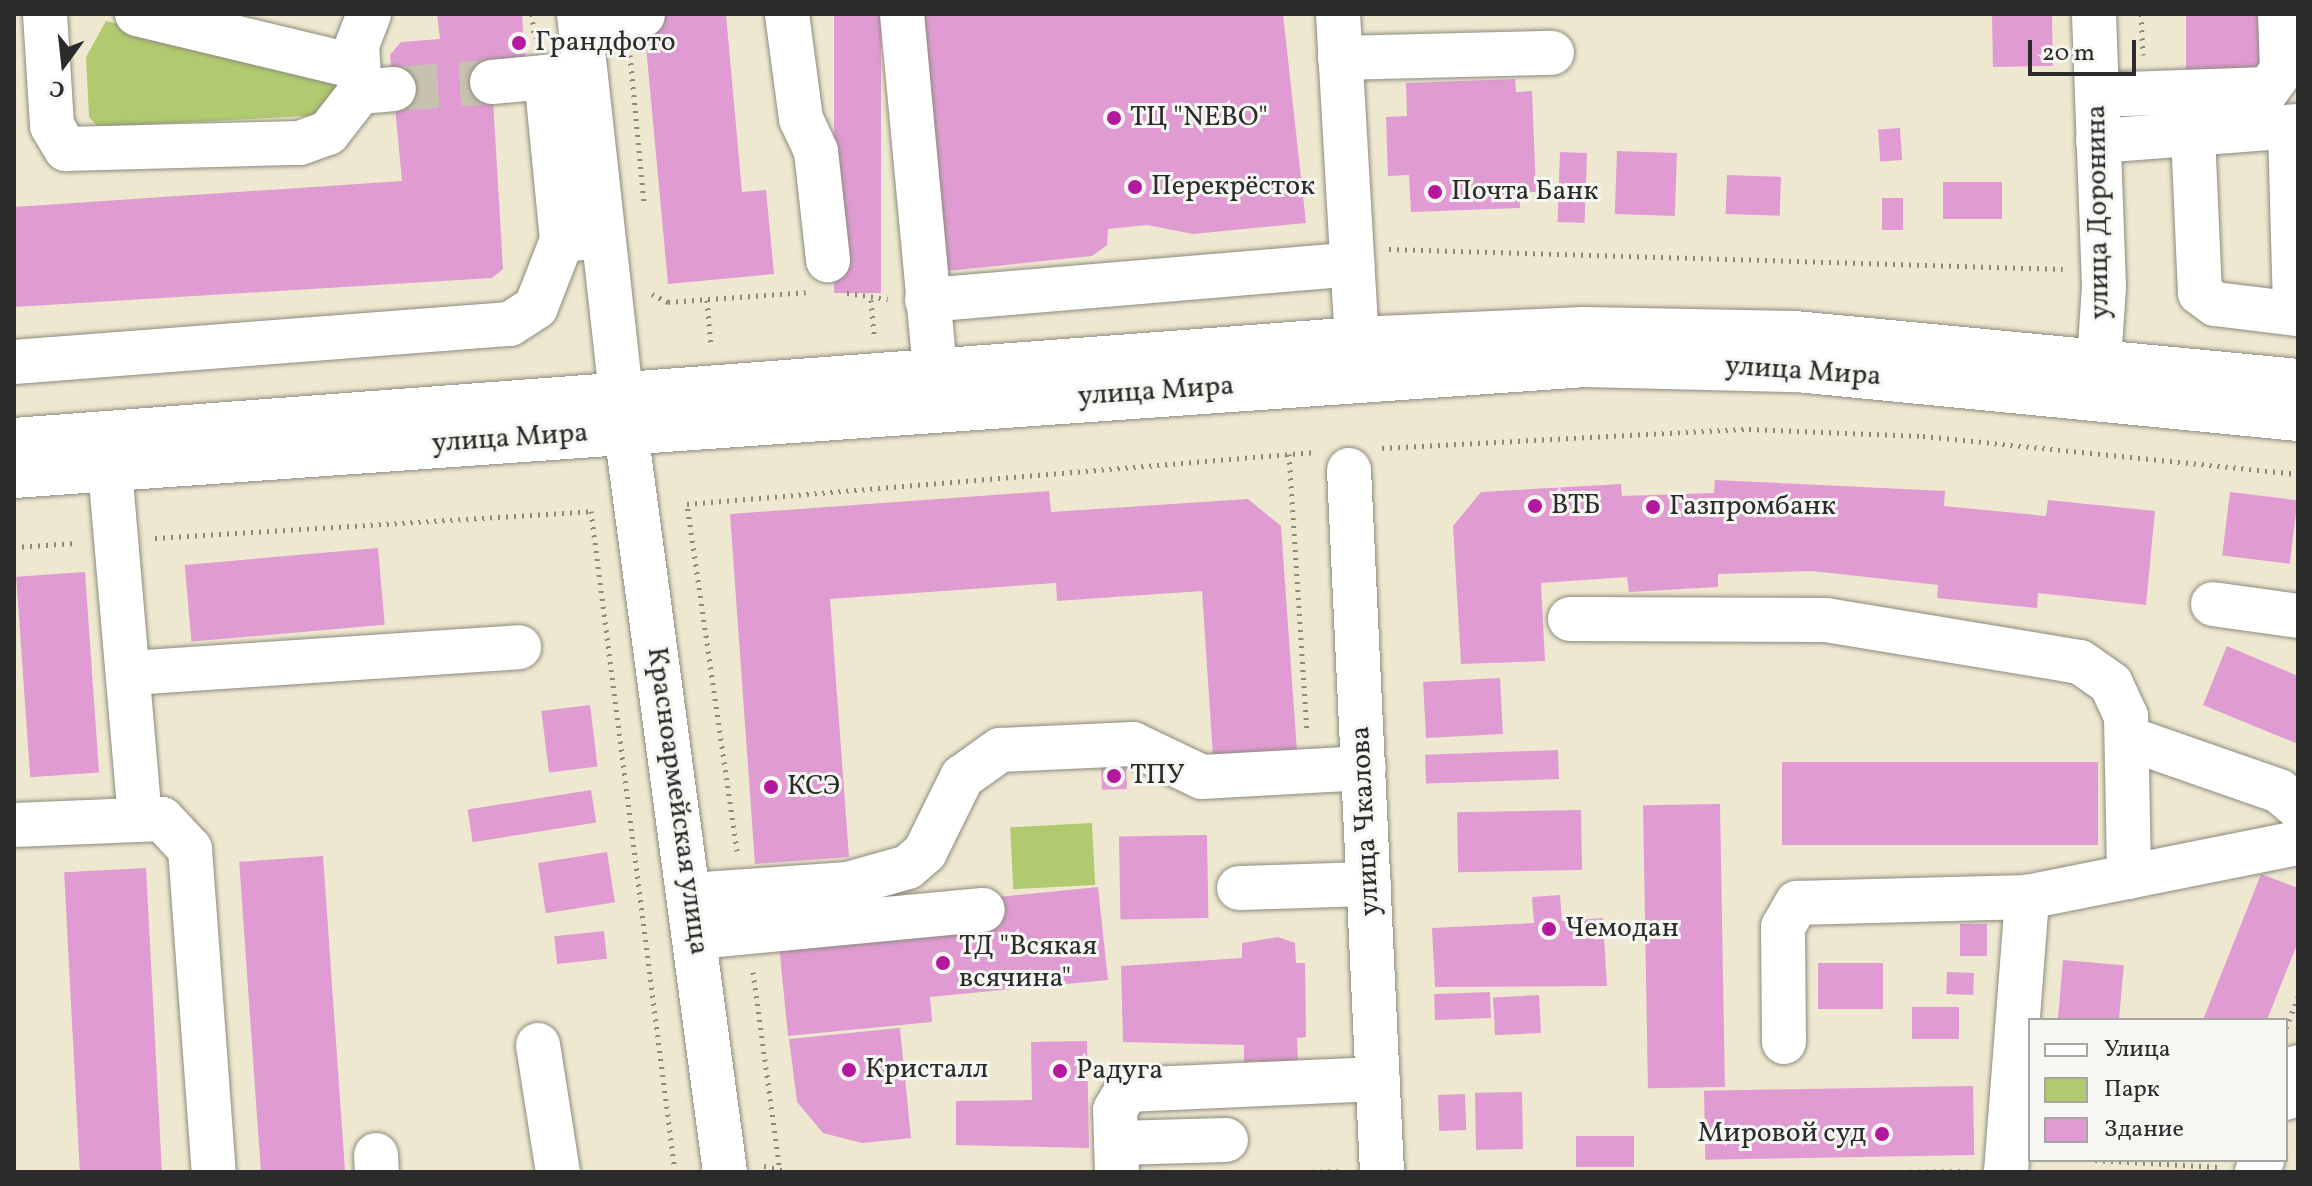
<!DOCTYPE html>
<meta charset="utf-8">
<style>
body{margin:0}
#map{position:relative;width:2312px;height:1186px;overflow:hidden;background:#eee8d0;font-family:Vollkorn,serif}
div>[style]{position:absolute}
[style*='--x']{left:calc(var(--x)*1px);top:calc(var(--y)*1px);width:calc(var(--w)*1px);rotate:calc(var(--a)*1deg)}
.green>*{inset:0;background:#b1ca70;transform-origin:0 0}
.building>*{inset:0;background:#e09cd2;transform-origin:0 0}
.minor-tunnel>*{height:44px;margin-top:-22px;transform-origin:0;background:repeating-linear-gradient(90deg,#c7c2af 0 44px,transparent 0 66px)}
.path>*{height:5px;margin-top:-2.5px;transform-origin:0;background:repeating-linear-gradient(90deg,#8c8a7e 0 2px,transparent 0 8px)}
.roads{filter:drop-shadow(0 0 2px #8c8a7e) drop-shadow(0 0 2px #8c8a7e)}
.minor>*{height:44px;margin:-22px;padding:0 22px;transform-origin:22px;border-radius:22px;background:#fff}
.major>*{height:44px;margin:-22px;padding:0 22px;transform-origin:22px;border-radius:22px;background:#fff}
.dots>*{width:22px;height:22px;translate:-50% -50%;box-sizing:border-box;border:4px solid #f6f6f2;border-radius:50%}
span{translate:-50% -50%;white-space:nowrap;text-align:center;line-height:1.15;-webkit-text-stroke:6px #f6f6f2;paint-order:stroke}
.poi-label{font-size:28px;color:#2b2b2b}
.left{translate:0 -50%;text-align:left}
.right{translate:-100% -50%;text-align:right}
.street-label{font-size:28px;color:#2b2b2b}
.frame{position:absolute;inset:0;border:16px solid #2b2b2b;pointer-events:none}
.legend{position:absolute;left:2028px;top:1018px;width:260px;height:144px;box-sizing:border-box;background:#f6f6f2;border:2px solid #a5a5a2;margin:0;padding:10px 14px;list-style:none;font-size:24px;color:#2b2b2b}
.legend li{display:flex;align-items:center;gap:16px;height:40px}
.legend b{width:40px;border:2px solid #a5a5a2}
.north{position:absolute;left:24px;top:24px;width:80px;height:80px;-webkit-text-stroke:6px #f6f6f2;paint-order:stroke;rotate:195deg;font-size:22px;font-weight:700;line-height:32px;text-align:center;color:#2b2b2b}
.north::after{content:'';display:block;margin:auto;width:28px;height:36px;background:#2b2b2b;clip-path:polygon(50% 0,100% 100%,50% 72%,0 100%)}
.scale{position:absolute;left:2028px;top:40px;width:108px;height:36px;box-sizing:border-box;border:4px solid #2b2b2b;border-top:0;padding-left:10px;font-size:24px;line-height:28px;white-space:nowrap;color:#2b2b2b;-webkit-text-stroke:6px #f6f6f2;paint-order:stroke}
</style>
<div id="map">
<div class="green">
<div style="clip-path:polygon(106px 21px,337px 80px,343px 88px,325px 115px,98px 127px,89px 117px,86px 57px)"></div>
<div style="left:1092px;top:823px;width:62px;height:82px;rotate:87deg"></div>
</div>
<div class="building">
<div style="clip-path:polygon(437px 14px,522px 14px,525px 57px,492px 82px,503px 269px,492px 278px,14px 307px,14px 207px,402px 181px,390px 55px,401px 42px,440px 39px)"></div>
<div style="clip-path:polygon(643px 14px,726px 14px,742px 192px,766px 190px,774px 274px,668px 284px)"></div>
<div style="left:834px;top:14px;width:47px;height:279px"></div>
<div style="clip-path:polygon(924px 14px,1283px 14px,1306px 223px,1193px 234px,1147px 225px,1108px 229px,1107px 245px,1092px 256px,947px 271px)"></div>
<div style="left:2052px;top:14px;width:52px;height:60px;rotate:89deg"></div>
<div style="left:2186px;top:14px;width:76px;height:56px"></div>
<div style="clip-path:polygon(1515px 79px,1516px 92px,1532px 91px,1536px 192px,1520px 192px,1520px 208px,1411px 212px,1409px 175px,1388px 176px,1386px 117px,1407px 116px,1406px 83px)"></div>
<div style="left:1900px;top:128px;width:32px;height:22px;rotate:86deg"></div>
<div style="left:1617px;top:151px;width:60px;height:63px;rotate:2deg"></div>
<div style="left:1560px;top:152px;width:27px;height:70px;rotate:2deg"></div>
<div style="left:1727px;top:175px;width:54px;height:39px;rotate:2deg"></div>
<div style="left:2002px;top:182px;width:37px;height:59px;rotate:90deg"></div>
<div style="left:1882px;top:198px;width:21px;height:32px"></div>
<div style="clip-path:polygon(1715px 480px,1945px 491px,1944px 506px,2046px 516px,2048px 500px,2155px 511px,2146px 605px,2038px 593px,2037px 608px,1937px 598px,1938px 585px,1812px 571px,1718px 574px,1718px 587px,1629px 592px,1627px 577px,1541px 583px,1545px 661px,1461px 664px,1453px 526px,1481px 492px,1621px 484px,1622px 496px,1714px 493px)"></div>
<div style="clip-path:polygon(1049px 491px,1051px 512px,1248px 499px,1281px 526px,1297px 751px,1213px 757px,1202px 591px,1057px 601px,1056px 583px,830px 599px,849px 857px,755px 864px,730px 514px)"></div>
<div style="left:2230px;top:492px;width:68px;height:64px;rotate:7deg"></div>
<div style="left:378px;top:548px;width:77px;height:194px;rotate:85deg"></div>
<div style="left:85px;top:572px;width:201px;height:69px;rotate:86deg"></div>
<div style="clip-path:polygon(2227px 646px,2298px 676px,2298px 744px,2203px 705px)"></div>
<div style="left:1500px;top:678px;width:56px;height:77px;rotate:87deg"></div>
<div style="left:590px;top:705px;width:62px;height:49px;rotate:83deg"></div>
<div style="left:1558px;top:750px;width:29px;height:133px;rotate:88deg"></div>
<div style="left:1126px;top:762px;width:27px;height:25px;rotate:88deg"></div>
<div style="left:1782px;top:762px;width:316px;height:83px"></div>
<div style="left:591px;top:790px;width:33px;height:125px;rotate:81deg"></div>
<div style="left:1720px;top:804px;width:283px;height:77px;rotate:89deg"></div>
<div style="left:1581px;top:810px;width:60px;height:124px;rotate:89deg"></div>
<div style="left:1207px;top:835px;width:83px;height:88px;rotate:89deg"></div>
<div style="left:607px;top:852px;width:51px;height:70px;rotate:81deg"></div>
<div style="left:323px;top:856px;width:317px;height:84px;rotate:86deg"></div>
<div style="left:146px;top:868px;width:304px;height:82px;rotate:87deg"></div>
<div style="clip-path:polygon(2261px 874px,2298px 888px,2298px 942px,2267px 1020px,2203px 1020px)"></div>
<div style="clip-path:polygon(1098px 887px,1108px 980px,930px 997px,932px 1022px,788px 1036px,779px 945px,1001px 924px,998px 897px)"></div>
<div style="clip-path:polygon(1560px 895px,1562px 921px,1603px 918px,1607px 986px,1435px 987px,1432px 928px,1534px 923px,1532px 897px)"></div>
<div style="left:1960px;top:924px;width:27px;height:32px"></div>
<div style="left:604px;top:931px;width:28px;height:50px;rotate:84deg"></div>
<div style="clip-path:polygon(1278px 937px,1295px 943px,1296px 963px,1305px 963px,1306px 1037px,1297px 1038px,1298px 1061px,1262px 1067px,1262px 1061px,1244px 1062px,1244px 1045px,1123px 1042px,1121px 966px,1242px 958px,1242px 943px)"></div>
<div style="left:2063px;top:960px;width:61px;height:60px;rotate:5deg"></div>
<div style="left:1818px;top:963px;width:65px;height:46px"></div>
<div style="left:1947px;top:972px;width:27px;height:22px;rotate:2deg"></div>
<div style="left:1490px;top:992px;width:26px;height:56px;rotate:88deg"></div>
<div style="left:1539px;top:995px;width:38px;height:46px;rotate:87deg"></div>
<div style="left:1912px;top:1007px;width:47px;height:32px"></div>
<div style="clip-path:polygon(900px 1028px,911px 1138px,862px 1143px,823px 1133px,797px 1102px,789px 1039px)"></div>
<div style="clip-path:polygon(1087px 1041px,1089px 1148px,956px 1145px,956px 1101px,1032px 1100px,1031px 1042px)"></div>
<div style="left:1973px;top:1086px;width:69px;height:269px;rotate:89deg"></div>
<div style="left:1522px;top:1092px;width:57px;height:47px;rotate:89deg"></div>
<div style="left:1465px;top:1094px;width:36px;height:27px;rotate:88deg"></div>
<div style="left:1576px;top:1136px;width:58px;height:31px"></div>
</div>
<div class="minor-tunnel">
<div style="--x:394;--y:89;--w:98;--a:-4.1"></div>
</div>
<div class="path">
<div style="--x:532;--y:14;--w:24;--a:85"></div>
<div style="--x:2141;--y:14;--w:41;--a:87.2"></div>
<div style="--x:630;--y:55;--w:150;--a:84.6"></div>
<div style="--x:1389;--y:249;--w:674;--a:1.7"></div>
<div style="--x:847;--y:293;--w:41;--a:8.3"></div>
<div style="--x:652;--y:294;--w:18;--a:27"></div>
<div style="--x:668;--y:302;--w:138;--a:-4.1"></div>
<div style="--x:707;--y:300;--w:47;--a:85.1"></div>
<div style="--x:871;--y:300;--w:38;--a:85"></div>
<div style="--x:1382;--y:448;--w:367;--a:-3"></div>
<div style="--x:1749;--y:429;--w:174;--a:2.3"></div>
<div style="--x:1923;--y:436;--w:377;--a:5.8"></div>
<div style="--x:1289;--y:454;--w:279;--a:86.3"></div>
<div style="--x:155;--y:538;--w:437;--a:-3.5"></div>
<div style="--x:591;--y:511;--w:666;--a:82.76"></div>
<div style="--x:14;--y:547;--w:63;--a:-3.6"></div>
<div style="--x:737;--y:851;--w:351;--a:-98.2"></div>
<div style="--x:687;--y:504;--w:631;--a:-4.73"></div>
<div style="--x:753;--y:972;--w:195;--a:82.3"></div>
<div style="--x:2286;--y:1028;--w:33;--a:-69"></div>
<div style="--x:2095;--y:1160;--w:123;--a:3.3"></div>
<div style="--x:764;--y:1166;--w:26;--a:13"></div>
<div style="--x:1304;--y:1172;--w:40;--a:-1.4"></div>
<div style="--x:1894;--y:1172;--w:73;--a:-0.8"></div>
</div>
<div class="roads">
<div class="minor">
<div style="--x:45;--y:14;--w:112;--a:86.4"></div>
<div style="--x:52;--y:126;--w:27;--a:59"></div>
<div style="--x:66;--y:149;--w:234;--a:-1.5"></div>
<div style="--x:300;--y:143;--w:30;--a:-20"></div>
<div style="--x:328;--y:133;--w:52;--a:-52"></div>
<div style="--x:137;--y:14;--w:227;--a:13.5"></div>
<div style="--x:369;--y:14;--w:33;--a:111"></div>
<div style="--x:357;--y:45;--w:47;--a:86.3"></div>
<div style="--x:360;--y:92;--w:34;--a:-5"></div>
<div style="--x:579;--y:14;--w:383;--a:83.7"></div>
<div style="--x:787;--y:14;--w:106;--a:82.4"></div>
<div style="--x:801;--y:119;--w:35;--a:65"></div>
<div style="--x:816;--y:151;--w:110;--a:83.7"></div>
<div style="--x:902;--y:14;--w:359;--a:84.7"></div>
<div style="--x:1338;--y:14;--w:326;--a:86.7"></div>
<div style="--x:2094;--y:14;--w:273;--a:87.9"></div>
<div style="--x:2104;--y:287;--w:74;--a:93.9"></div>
<div style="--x:580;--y:19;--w:63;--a:-3.6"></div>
<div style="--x:1340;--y:58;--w:212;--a:-1.4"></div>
<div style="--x:492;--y:82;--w:54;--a:-5.3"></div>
<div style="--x:2097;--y:95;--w:171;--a:-2"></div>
<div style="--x:2268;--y:89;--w:24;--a:-54"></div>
<div style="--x:2282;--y:70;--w:56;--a:-92"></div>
<div style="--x:2290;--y:129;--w:184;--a:88.4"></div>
<div style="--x:2193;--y:134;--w:159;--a:87.5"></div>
<div style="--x:2200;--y:293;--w:19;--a:36"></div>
<div style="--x:2215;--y:304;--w:84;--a:6.9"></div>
<div style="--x:2098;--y:141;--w:201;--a:-4.3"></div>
<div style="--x:562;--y:240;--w:164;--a:-95.6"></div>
<div style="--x:546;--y:77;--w:39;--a:-6"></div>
<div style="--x:927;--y:300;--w:427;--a:-4.8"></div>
<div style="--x:14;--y:362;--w:497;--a:-4.4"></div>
<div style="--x:510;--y:324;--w:31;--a:-33"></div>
<div style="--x:536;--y:307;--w:72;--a:-68.8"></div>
<div style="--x:562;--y:240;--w:40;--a:-5.7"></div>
<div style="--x:626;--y:431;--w:748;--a:82.39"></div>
<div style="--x:110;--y:469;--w:350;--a:85.1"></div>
<div style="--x:1349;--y:470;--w:703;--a:87.31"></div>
<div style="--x:2213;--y:604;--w:86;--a:8"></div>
<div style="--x:1570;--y:619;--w:256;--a:0.2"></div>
<div style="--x:1826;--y:620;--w:257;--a:9.4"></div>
<div style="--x:2080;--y:662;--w:38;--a:35"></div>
<div style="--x:2111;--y:684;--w:35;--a:65"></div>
<div style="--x:2126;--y:716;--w:161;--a:88.9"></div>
<div style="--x:130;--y:673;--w:390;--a:-3.8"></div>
<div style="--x:2130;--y:739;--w:158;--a:19.2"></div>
<div style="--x:2279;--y:791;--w:25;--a:40"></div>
<div style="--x:14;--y:825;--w:148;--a:-2.3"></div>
<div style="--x:162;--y:819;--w:41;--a:47"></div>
<div style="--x:190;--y:849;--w:324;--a:85.8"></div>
<div style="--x:1239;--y:888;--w:130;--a:-1.8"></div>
<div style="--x:690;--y:895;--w:158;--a:-4"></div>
<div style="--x:848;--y:884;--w:62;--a:-15.8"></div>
<div style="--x:908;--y:867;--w:23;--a:-41"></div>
<div style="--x:925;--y:852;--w:84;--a:-63.7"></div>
<div style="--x:962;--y:777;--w:47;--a:-35.4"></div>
<div style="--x:1000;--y:750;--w:133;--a:-2.6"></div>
<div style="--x:1133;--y:744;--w:76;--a:25.6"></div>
<div style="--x:1202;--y:777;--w:162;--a:-3.2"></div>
<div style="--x:696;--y:937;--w:288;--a:-5.4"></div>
<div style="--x:1784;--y:1042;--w:115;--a:-90.5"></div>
<div style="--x:1783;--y:927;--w:28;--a:-60"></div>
<div style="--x:1797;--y:903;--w:230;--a:-1.5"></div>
<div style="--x:2027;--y:897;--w:276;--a:-11.3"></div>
<div style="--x:538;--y:1045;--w:129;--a:81.1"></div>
<div style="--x:1116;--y:1143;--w:110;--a:-1.6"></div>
<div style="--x:376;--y:1155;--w:17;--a:87"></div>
<div style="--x:1117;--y:1172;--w:62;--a:-91.8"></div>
<div style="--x:1115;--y:1110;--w:23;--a:-59"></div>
<div style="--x:1127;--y:1090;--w:251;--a:-2.5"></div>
<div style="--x:2006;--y:1172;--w:276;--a:-85.6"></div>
</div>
<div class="major">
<div style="--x:14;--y:440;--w:1347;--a:-4.3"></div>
<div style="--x:1357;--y:339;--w:227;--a:-2.5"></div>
<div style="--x:1584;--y:329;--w:211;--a:1.1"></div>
<div style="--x:1795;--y:333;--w:505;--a:5.45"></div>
<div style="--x:14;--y:476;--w:1575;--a:-4.04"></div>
<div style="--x:1585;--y:365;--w:212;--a:1.4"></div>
<div style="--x:1797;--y:370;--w:503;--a:5.59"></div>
<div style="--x:2286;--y:1098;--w:33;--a:-69"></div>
<div style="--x:2257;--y:1172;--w:13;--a:-67"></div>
</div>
</div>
<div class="dots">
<div style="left:519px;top:43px;background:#b5179e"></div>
<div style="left:1114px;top:118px;background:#b5179e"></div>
<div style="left:1135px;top:187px;background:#b5179e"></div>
<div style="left:1435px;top:192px;background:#b5179e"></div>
<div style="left:1535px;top:506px;background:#b5179e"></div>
<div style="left:1653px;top:507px;background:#b5179e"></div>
<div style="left:1114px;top:776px;background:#b5179e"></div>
<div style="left:771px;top:787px;background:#b5179e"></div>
<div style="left:1549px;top:929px;background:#b5179e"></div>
<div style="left:943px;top:963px;background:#b5179e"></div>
<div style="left:849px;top:1070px;background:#b5179e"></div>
<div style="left:1060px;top:1071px;background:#b5179e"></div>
<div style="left:1882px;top:1134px;background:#b5179e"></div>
</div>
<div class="poi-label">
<span class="left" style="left:535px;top:43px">Грандфото</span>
<span class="left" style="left:1130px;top:118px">ТЦ "NEBO"</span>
<span class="left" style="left:1151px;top:187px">Перекрёсток</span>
<span class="left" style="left:1451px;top:192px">Почта Банк</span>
<span class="left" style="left:1551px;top:506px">ВТБ</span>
<span class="left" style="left:1669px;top:507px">Газпромбанк</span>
<span class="left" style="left:1130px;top:776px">ТПУ</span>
<span class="left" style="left:787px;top:787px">КСЭ</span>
<span class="left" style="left:1565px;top:929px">Чемодан</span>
<span class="left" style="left:959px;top:963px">ТД "Всякая<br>всячина"</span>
<span class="left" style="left:865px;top:1070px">Кристалл</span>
<span class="left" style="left:1076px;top:1071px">Радуга</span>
<span class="right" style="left:1866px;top:1134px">Мировой суд</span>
</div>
<div class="street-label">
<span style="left:2099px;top:212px;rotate:-91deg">улица Доронина</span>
<span style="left:1803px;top:372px;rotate:4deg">улица Мира</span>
<span style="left:1156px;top:392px;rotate:-4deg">улица Мира</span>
<span style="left:510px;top:439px;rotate:-4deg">улица Мира</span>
<span style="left:677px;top:801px;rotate:82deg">Красноармейская улица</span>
<span style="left:1366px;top:821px;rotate:-93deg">улица Чкалова</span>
</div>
<div class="frame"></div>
<ul class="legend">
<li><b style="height:10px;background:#fff"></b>Улица</li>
<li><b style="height:22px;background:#b1ca70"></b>Парк</li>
<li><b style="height:22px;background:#e09cd2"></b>Здание</li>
</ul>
<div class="north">С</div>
<div class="scale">20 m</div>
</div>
